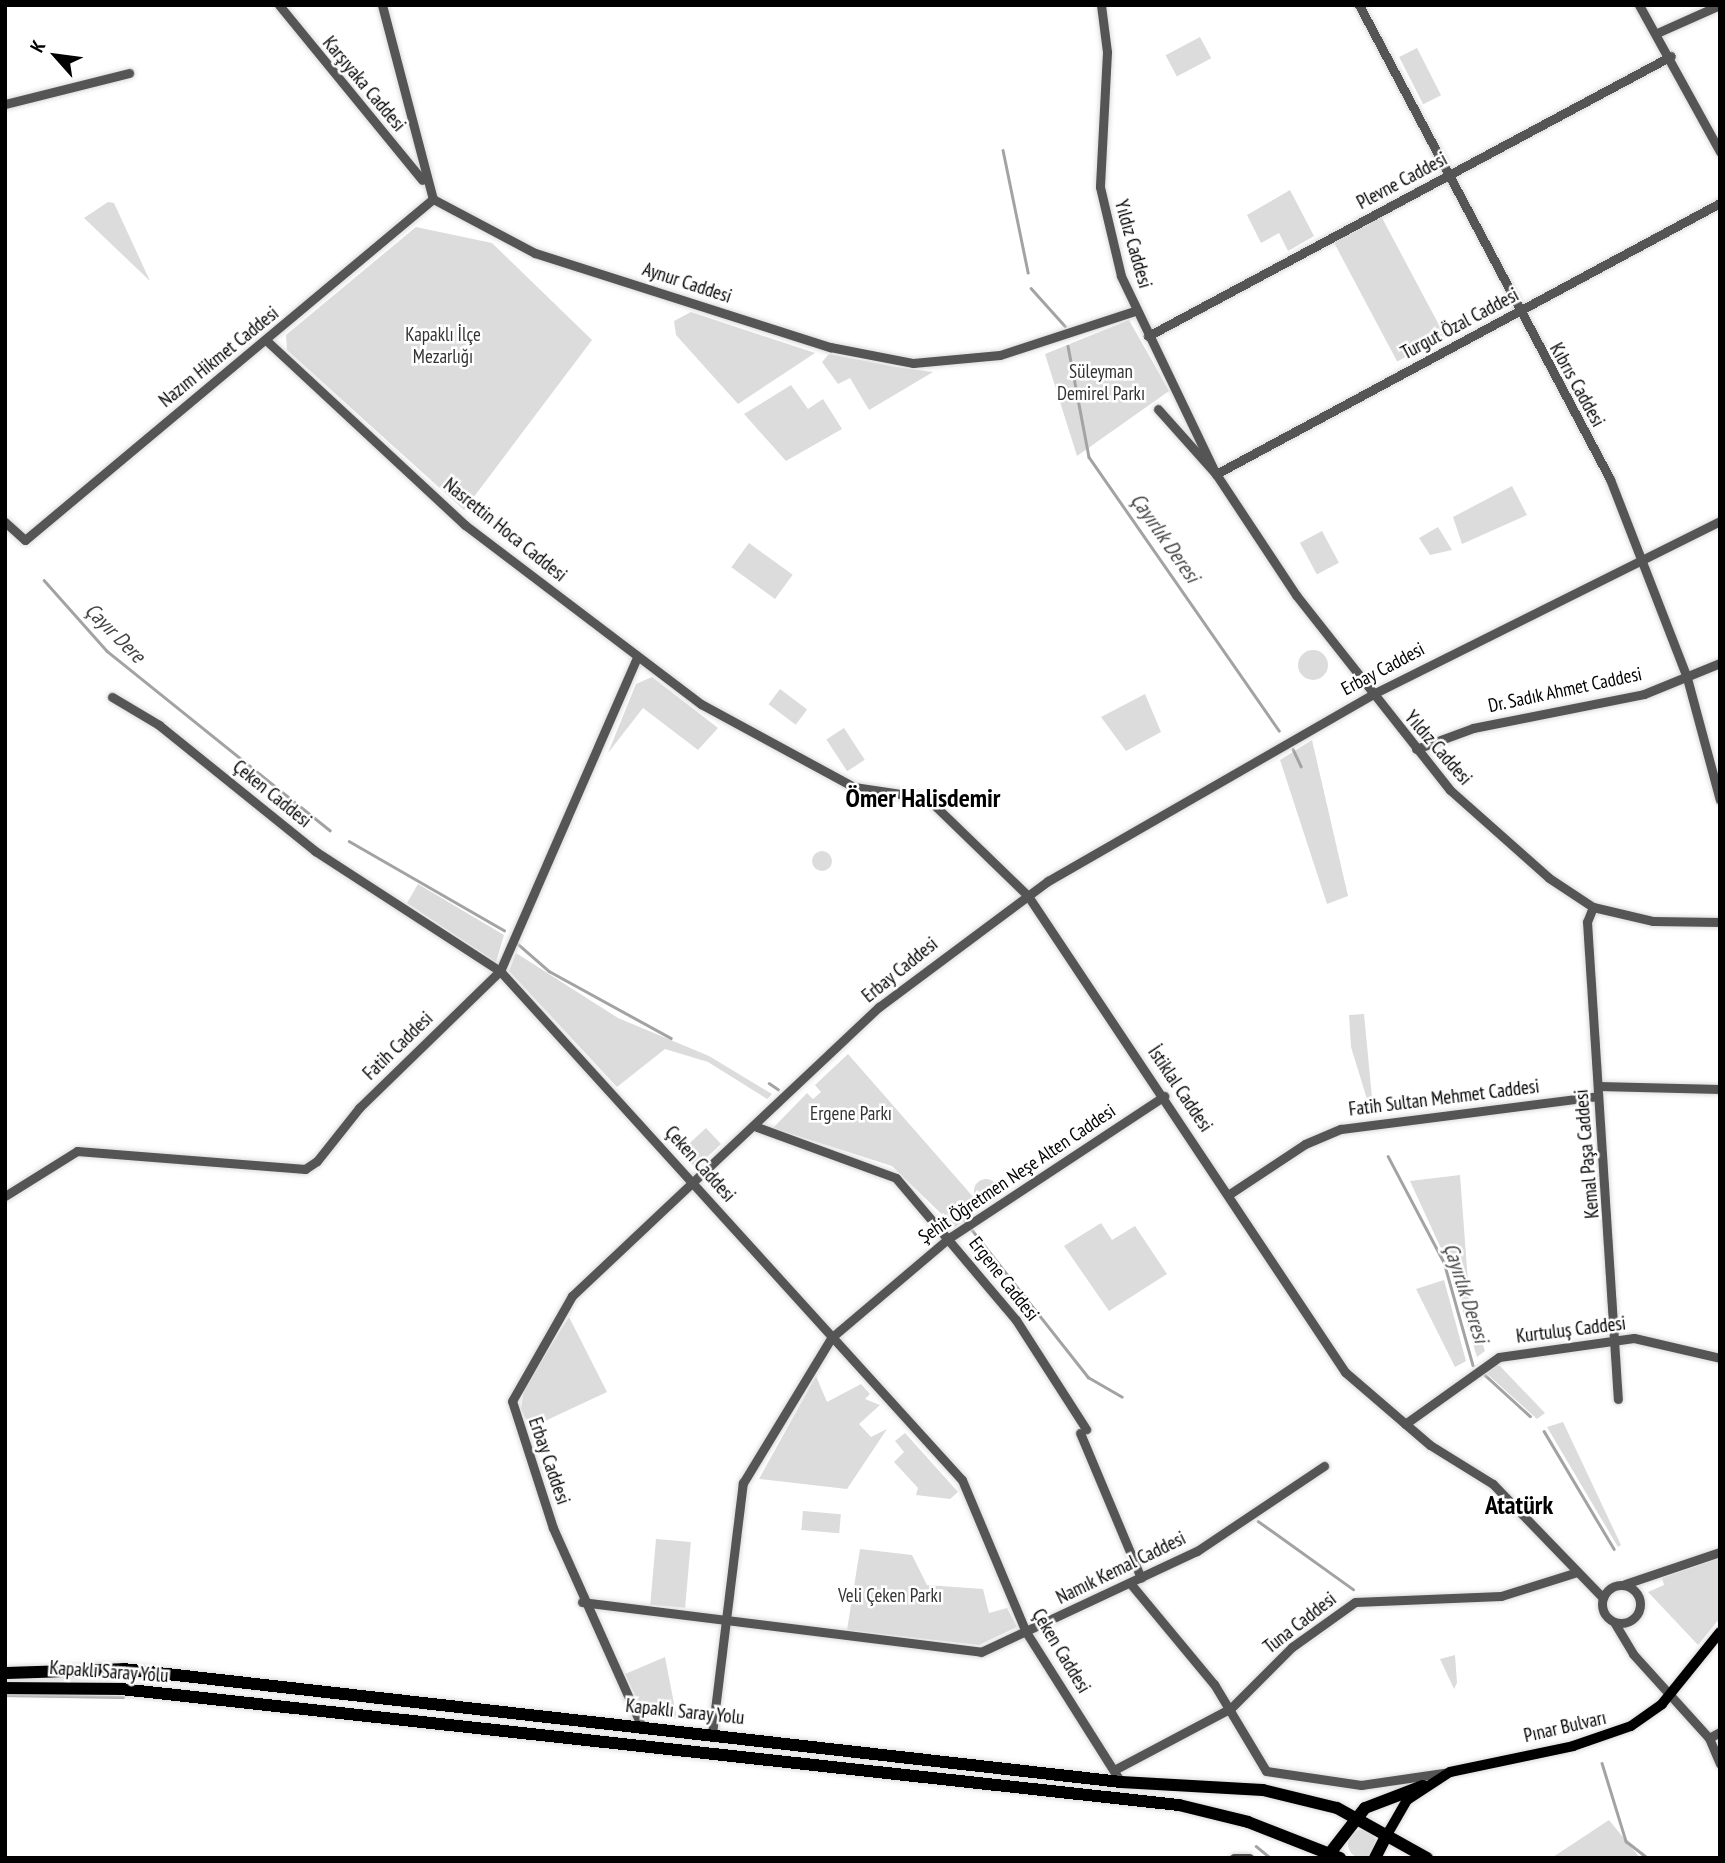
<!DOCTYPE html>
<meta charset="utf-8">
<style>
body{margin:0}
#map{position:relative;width:1725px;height:1863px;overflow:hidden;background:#fff;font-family:"PT Sans Narrow",sans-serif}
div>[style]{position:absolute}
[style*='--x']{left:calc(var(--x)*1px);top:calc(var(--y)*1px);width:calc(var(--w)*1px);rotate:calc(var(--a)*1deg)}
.green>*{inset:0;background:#dcdcdc;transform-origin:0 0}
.round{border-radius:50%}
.stream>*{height:2.5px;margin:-1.25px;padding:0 1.25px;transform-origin:1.25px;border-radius:1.25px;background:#a3a3a3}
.roads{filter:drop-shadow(0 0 2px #dbdbdb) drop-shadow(0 0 2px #dbdbdb)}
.minor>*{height:9px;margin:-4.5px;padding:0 4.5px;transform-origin:4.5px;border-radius:4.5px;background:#555}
.minor>.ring{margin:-4.5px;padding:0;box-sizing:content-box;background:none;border:9px solid #555;border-radius:50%}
.major>*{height:10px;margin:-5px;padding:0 5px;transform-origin:5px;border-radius:5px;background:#000}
.highway>*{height:12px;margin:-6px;padding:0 6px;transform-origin:6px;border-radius:6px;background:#000}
span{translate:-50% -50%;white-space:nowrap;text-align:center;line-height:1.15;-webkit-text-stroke:5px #fff;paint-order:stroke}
.street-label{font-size:19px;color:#000}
.park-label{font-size:19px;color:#333}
.water-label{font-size:21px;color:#444;font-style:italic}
.district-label{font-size:26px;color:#000;font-weight:700}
.frame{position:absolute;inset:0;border:7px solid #000;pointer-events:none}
.north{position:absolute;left:21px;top:21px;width:70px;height:70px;-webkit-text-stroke:5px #fff;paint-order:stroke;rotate:298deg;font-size:19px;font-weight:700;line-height:28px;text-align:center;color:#000}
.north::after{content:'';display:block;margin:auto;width:24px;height:32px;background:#000;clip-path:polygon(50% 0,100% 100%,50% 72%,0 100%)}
</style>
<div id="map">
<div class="green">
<div style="left:1200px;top:37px;width:24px;height:39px;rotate:62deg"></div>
<div style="left:1417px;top:48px;width:53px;height:20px;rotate:63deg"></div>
<div style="clip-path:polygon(1290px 190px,1314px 236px,1288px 251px,1279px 233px,1261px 243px,1247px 215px)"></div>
<div style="clip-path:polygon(108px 202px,114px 203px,150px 281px,84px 218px)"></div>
<div style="left:1381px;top:216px;width:136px;height:54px;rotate:62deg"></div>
<div style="clip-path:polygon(416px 227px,492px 243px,592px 340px,464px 510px,287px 350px,286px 335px)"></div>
<div style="clip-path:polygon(691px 312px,815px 353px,738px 404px,676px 335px,674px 321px)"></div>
<div style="clip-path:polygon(1129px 320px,1169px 391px,1077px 456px,1045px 354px)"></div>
<div style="clip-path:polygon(829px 354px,896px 367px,933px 372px,869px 410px,850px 378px,838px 384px,822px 362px)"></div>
<div style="clip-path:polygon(791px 385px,808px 409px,823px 399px,842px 429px,786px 461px,744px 414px)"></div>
<div style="clip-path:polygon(1512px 486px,1527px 515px,1462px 544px,1453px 517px)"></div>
<div style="clip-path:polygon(1438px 527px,1452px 550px,1430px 555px,1419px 538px)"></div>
<div style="left:1322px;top:531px;width:36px;height:25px;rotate:62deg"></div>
<div style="left:749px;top:543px;width:54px;height:30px;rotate:36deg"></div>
<div class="round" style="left:1298px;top:650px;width:30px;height:30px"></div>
<div style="clip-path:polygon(652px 677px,718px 728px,698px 750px,643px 708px,608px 753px,636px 684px)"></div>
<div style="left:780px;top:689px;width:34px;height:19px;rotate:37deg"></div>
<div style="clip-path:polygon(1145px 694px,1161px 732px,1126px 751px,1101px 717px)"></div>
<div style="left:844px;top:728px;width:38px;height:21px;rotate:57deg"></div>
<div style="clip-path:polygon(1312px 740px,1348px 896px,1327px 904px,1280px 760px)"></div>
<div class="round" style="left:812px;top:851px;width:20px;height:20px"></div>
<div style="clip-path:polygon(418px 884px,504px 935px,496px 962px,407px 903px)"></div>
<div style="clip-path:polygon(516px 953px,618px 1018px,709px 1056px,772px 1094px,767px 1099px,708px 1062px,665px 1049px,617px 1087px,509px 971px)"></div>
<div style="clip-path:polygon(1364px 1014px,1373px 1108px,1370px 1109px,1351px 1047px,1349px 1015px)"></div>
<div style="clip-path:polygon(848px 1054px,982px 1207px,955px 1227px,892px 1166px,773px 1128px,807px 1093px,813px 1099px,821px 1092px,815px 1085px)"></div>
<div style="left:706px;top:1128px;width:22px;height:35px;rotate:47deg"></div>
<div style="clip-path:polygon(1460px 1175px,1470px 1308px,1485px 1351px,1477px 1357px,1449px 1266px,1410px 1181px)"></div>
<div class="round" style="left:974px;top:1179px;width:24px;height:24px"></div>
<div style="clip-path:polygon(1101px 1223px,1112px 1240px,1135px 1226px,1167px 1274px,1109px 1311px,1064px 1246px)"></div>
<div style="clip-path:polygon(1444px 1280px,1466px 1361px,1455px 1367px,1416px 1289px)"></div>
<div style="clip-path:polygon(569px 1317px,607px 1392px,530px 1428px,521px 1409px,524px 1389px)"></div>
<div style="clip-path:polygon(1495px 1365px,1500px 1366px,1545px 1413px,1537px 1419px,1486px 1373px)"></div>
<div style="clip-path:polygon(816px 1376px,827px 1402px,861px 1384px,870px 1394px,865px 1399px,880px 1405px,859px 1424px,871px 1437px,887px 1429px,847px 1489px,759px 1479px)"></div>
<div style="clip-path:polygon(1563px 1422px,1621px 1545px,1618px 1547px,1547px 1427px)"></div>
<div style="clip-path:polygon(905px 1433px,958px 1492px,950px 1499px,916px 1495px,918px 1488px,894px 1462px,904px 1452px,895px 1441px)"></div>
<div style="left:803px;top:1511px;width:38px;height:19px;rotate:5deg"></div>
<div style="left:656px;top:1539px;width:35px;height:66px;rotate:5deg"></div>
<div style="clip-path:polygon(860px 1549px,912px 1555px,927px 1585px,983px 1589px,989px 1613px,1007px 1608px,1017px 1627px,979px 1645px,847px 1630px)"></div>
<div style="clip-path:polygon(1720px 1558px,1720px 1618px,1698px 1645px,1648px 1592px,1664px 1585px,1662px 1578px)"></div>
<div style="clip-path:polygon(1455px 1655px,1457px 1683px,1454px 1689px,1440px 1659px)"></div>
<div style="clip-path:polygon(665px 1657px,675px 1709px,678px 1719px,645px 1716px,625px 1674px)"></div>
<div style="clip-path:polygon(1609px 1820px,1640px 1858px,1553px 1858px,1553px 1857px)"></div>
<div class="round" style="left:1348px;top:1830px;width:28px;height:28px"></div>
</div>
<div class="stream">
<div style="--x:1003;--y:150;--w:125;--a:78.4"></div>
<div style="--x:1031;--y:288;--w:51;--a:48.2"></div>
<div style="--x:1068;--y:346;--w:113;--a:79.3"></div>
<div style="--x:1089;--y:457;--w:333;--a:55.2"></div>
<div style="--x:44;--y:580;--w:95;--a:48.4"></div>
<div style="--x:107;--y:651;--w:286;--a:38.8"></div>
<div style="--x:1293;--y:749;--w:19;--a:65"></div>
<div style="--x:349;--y:841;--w:179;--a:29.9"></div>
<div style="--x:518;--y:944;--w:41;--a:41.1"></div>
<div style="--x:549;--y:971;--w:139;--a:28.8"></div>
<div style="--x:769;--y:1083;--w:11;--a:34"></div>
<div style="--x:1388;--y:1156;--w:120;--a:62.2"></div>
<div style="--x:1444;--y:1262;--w:107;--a:74.3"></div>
<div style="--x:965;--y:1221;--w:199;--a:51.7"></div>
<div style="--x:1088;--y:1377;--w:39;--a:30"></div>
<div style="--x:1485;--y:1375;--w:61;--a:42.3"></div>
<div style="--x:1544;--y:1431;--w:137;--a:59.3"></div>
<div style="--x:1258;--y:1521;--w:117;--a:35.6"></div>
<div style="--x:5;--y:1695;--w:118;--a:1"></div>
<div style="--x:1602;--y:1763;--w:82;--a:72.9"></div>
<div style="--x:1626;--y:1841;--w:28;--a:38"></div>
<div style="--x:1256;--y:1846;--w:19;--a:39"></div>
</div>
<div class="roads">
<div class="minor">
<div style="--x:279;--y:5;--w:226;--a:50.7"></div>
<div style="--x:382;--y:5;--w:201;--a:75.3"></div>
<div style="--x:433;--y:199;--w:115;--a:27.9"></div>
<div style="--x:535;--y:253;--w:310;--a:17.7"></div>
<div style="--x:830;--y:347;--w:85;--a:10.9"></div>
<div style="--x:913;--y:363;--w:87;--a:-5.3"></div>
<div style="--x:1000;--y:355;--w:142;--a:-18.1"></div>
<div style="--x:1101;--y:5;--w:47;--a:82.7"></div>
<div style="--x:1107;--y:52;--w:135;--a:93"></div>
<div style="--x:1100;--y:187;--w:91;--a:76.7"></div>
<div style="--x:1121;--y:276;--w:220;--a:64.4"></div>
<div style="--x:1216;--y:474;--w:145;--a:56.5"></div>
<div style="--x:1296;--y:595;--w:248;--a:51.7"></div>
<div style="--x:1450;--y:790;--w:132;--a:41.6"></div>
<div style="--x:1549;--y:878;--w:53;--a:33.4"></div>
<div style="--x:1593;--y:907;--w:62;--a:13.1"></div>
<div style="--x:1653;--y:921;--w:67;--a:0.9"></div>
<div style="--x:1359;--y:5;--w:536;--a:62.1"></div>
<div style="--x:1610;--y:479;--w:213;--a:68.8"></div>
<div style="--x:1687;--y:678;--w:126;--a:74.9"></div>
<div style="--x:1639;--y:5;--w:168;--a:61.1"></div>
<div style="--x:1657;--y:33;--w:69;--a:-24"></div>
<div style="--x:5;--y:104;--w:128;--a:-14"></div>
<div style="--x:1148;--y:336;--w:593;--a:-28.16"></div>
<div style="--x:267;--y:341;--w:270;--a:42.9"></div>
<div style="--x:465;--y:525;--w:296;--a:37.2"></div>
<div style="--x:701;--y:704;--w:174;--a:28.5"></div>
<div style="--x:854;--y:787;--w:74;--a:8.6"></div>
<div style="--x:927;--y:798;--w:141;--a:44.1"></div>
<div style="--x:1028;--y:896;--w:572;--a:56.34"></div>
<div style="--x:1345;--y:1372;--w:112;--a:40.7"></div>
<div style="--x:1430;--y:1445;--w:74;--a:31.8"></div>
<div style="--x:1493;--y:1484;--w:158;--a:46"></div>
<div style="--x:1158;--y:409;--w:87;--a:48.3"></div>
<div style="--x:1216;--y:474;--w:572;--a:-28.27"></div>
<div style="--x:5;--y:522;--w:27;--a:42"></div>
<div style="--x:25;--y:540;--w:532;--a:-39.89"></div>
<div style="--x:112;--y:697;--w:55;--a:30.8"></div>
<div style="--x:159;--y:725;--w:201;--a:38.9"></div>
<div style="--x:315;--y:851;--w:221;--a:33"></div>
<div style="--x:500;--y:971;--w:687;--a:47.77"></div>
<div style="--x:962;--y:1480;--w:165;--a:67.2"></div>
<div style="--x:1026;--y:1632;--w:178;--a:57.7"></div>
<div style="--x:1416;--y:749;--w:61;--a:-20.2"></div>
<div style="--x:1473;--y:728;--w:174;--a:-11.2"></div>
<div style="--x:1644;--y:694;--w:82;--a:-22.2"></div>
<div style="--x:1593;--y:907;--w:16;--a:112"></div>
<div style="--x:1587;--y:922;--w:478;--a:86.3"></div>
<div style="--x:1598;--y:1086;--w:122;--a:1.4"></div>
<div style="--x:757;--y:1127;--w:148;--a:20.1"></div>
<div style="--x:896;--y:1178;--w:186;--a:49.8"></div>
<div style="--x:1016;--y:1320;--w:130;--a:57.3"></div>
<div style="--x:1228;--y:1195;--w:92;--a:-33.5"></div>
<div style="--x:1305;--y:1144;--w:39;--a:-23"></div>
<div style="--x:1341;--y:1129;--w:259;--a:-7.3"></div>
<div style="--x:5;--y:1196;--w:85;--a:-32"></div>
<div style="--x:77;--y:1151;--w:229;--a:4.5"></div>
<div style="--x:305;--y:1169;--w:14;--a:-34"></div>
<div style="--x:317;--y:1161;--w:68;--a:-51.6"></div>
<div style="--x:359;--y:1108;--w:197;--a:-44.2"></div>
<div style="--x:500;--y:971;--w:343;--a:-66.4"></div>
<div style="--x:1405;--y:1424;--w:115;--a:-35.5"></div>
<div style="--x:1499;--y:1357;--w:136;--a:-8"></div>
<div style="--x:1634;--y:1338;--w:88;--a:13.1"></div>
<div style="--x:1080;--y:1433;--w:157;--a:67.2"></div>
<div style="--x:1130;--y:1583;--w:131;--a:50.3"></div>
<div style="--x:1214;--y:1684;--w:101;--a:59.1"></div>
<div style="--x:1266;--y:1771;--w:96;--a:8.4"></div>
<div style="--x:1361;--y:1785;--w:90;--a:-8.3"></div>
<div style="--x:1625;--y:1584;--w:100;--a:-18.6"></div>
<div class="ring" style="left:1602px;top:1585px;width:29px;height:29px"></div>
<div style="--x:582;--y:1602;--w:402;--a:7.1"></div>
<div style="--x:981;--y:1652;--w:238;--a:-25.1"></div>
<div style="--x:1197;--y:1551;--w:153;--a:-33.8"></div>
<div style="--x:1614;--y:1622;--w:37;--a:59"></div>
<div style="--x:1633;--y:1654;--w:113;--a:47.9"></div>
<div style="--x:1709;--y:1738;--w:28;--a:67"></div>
<div style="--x:642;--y:1727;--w:218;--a:-114.1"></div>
<div style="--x:553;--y:1528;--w:133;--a:-107.9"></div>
<div style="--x:512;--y:1401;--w:121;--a:-60.3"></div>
<div style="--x:572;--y:1296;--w:422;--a:-43.3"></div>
<div style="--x:879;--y:1007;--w:211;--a:-36.7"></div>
<div style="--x:1048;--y:881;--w:373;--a:-29.9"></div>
<div style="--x:1371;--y:695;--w:390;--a:-26.5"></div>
<div style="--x:712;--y:1734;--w:253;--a:-83"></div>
<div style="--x:743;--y:1483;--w:170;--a:-58.7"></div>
<div style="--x:831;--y:1338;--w:155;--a:-40.3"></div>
<div style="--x:949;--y:1238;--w:258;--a:-33.4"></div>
<div style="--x:1709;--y:1738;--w:13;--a:-29"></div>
<div style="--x:1114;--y:1770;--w:132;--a:-27.9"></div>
<div style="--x:1231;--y:1708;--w:86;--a:-45"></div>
<div style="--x:1292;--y:1647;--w:77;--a:-35.5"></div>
<div style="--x:1355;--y:1602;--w:146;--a:-2.4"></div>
<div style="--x:1501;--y:1596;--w:80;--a:-17.5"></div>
<div style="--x:1234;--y:1858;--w:15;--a:0"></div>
</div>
<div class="major">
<div style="--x:1388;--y:1833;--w:38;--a:-60"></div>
<div style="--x:1407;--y:1800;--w:51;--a:-33.1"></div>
<div style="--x:1450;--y:1772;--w:126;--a:-11.9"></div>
<div style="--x:1573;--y:1746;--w:61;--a:-19"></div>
<div style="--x:1631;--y:1726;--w:38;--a:-35"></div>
<div style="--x:1662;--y:1704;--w:92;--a:-51.1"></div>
</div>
<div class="highway">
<div style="--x:5;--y:1673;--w:118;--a:-1.9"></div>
<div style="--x:123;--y:1669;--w:1004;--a:6.46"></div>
<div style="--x:1121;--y:1782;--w:142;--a:3.2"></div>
<div style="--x:1263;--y:1790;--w:76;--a:13.7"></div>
<div style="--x:1337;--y:1808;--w:103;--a:29.1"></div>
<div style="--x:5;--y:1688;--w:116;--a:0.5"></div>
<div style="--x:121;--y:1689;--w:1064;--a:6.26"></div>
<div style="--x:1179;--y:1805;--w:71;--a:13.8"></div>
<div style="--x:1248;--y:1822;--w:99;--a:21.4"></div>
<div style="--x:1330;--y:1853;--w:57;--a:-52.1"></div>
<div style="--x:1365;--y:1808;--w:62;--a:-20.8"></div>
<div style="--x:1375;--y:1858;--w:28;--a:-63"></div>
</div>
</div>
<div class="street-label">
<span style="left:364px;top:84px;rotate:50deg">Karşıyaka Caddesi</span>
<span style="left:1402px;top:181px;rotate:-28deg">Plevne Caddesi</span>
<span style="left:1133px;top:244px;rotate:74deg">Yıldız Caddesi</span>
<span style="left:687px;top:283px;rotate:18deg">Aynur Caddesi</span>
<span style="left:1460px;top:324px;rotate:-28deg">Turgut Özal Caddesi</span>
<span style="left:219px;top:357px;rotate:-39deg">Nazım Hikmet Caddesi</span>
<span style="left:1577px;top:385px;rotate:61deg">Kıbrıs Caddesi</span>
<span style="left:505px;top:530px;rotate:39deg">Nasrettin Hoca Caddesi</span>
<span style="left:1383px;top:669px;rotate:-28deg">Erbay Caddesi</span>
<span style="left:1565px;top:690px;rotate:-12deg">Dr. Sadık Ahmet Caddesi</span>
<span style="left:1438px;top:748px;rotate:49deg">Yıldız Caddesi</span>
<span style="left:272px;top:794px;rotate:39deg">Çeken Caddesi</span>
<span style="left:900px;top:970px;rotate:-39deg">Erbay Caddesi</span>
<span style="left:398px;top:1046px;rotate:-44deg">Fatih Caddesi</span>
<span style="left:1180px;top:1089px;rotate:56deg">İstiklal Caddesi</span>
<span style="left:1444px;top:1098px;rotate:-7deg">Fatih Sultan Mehmet Caddesi</span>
<span style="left:1587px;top:1154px;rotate:-95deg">Kemal Paşa Caddesi</span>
<span style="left:700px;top:1164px;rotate:48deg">Çeken Caddesi</span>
<span style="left:1017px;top:1174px;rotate:-34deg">Şehit Öğretmen Neşe Alten Caddesi</span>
<span style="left:1004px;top:1279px;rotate:52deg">Ergene Caddesi</span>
<span style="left:1571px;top:1330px;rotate:-7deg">Kurtuluş Caddesi</span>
<span style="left:549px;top:1461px;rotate:71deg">Erbay Caddesi</span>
<span style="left:1121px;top:1568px;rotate:-26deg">Namık Kemal Caddesi</span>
<span style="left:1300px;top:1623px;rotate:-38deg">Tuna Caddesi</span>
<span style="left:1061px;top:1651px;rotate:59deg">Çeken Caddesi</span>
<span style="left:109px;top:1672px;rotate:4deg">Kapaklı Saray Yolu</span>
<span style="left:685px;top:1712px;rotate:6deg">Kapaklı Saray Yolu</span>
<span style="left:1565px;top:1727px;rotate:-13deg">Pınar Bulvarı</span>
</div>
<div class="park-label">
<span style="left:443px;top:346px">Kapaklı İlçe<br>Mezarlığı</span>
<span style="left:1101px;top:383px">Süleyman<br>Demirel Parkı</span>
<span style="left:851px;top:1114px">Ergene Parkı</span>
<span style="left:890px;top:1596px">Veli Çeken Parkı</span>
</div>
<div class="water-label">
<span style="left:1165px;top:538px;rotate:55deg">Çayırlık Deresi</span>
<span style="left:115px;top:633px;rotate:45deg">Çayır Dere</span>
<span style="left:1466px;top:1293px;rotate:72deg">Çayırlık Deresi</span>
</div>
<div class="district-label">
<span style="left:923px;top:798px">Ömer Halisdemir</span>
<span style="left:1519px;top:1505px">Atatürk</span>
</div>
<div class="frame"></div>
<div class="north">K</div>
</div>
